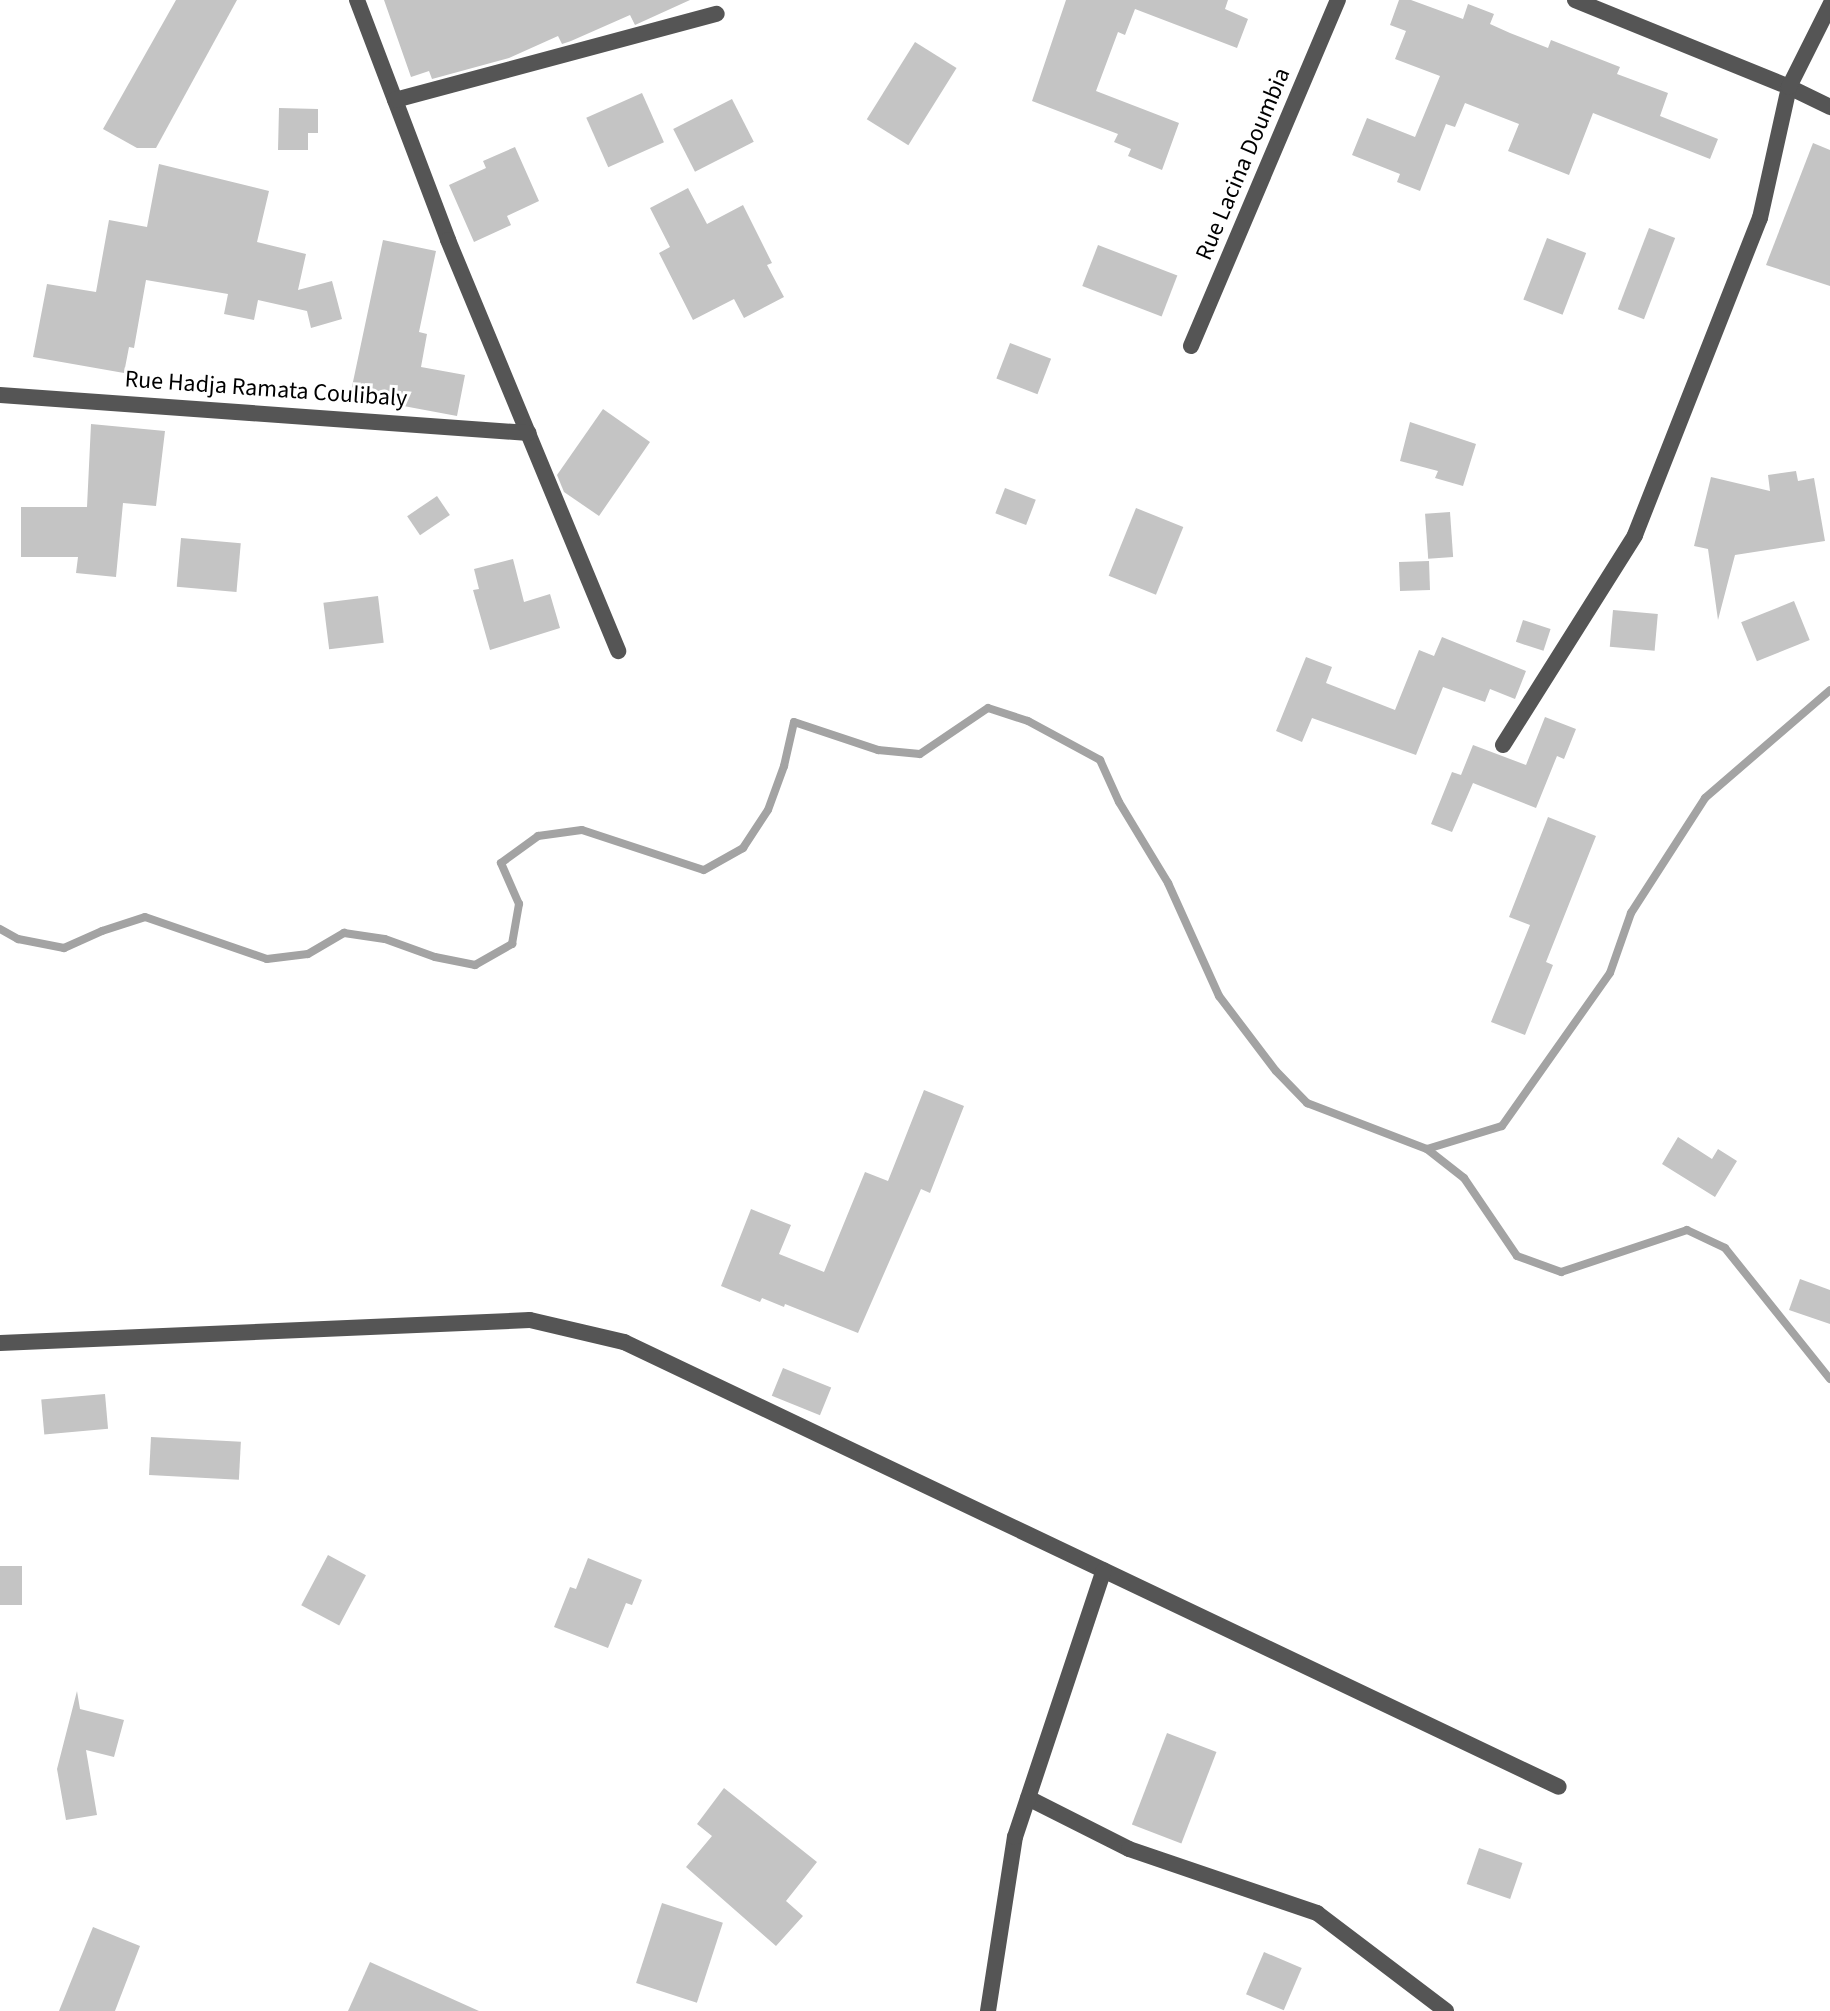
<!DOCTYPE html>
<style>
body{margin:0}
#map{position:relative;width:1830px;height:2011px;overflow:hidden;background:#fff;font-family:"Source Sans 3",sans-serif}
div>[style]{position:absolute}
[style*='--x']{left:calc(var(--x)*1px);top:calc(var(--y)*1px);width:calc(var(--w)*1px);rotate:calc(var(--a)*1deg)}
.stream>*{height:8px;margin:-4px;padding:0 4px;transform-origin:4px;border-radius:4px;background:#a3a3a3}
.building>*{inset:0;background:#c4c4c4;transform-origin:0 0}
.minor>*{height:16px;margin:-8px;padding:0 8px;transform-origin:8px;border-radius:8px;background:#555}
span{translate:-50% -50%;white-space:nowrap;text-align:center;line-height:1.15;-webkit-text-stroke:6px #fff;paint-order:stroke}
.street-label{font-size:24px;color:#000}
</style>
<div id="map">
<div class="stream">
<div style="--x:0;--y:929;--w:21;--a:29"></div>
<div style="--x:18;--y:939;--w:47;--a:11.1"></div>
<div style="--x:64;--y:948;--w:42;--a:-24.1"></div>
<div style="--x:102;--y:931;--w:45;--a:-18"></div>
<div style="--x:145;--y:917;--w:129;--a:19"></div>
<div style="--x:267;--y:959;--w:41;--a:-7"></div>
<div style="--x:308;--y:954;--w:42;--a:-30.3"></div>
<div style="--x:344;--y:933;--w:41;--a:8.3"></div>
<div style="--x:385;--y:939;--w:53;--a:19.8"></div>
<div style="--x:435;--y:957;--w:41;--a:11.3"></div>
<div style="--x:475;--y:965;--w:43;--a:-29.6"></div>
<div style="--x:512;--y:944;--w:41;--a:-80.1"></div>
<div style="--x:519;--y:904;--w:45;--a:-113.7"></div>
<div style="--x:501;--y:863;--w:46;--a:-36.1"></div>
<div style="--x:538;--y:836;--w:44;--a:-7.8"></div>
<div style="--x:582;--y:830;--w:128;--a:18.2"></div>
<div style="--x:704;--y:870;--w:45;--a:-29.4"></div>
<div style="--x:743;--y:848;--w:45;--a:-56.7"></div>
<div style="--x:768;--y:810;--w:47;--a:-70"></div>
<div style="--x:784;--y:766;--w:45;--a:-77.2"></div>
<div style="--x:794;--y:722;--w:89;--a:18.4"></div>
<div style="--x:878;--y:750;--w:42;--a:5.4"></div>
<div style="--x:920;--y:754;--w:82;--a:-34.1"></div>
<div style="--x:988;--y:708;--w:42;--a:18"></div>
<div style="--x:1028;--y:721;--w:82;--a:28.4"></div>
<div style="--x:1100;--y:760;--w:46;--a:65.7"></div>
<div style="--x:1119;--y:802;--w:95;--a:58.8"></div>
<div style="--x:1168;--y:883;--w:124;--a:65.7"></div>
<div style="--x:1219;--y:996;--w:94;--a:52.8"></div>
<div style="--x:1276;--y:1071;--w:45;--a:45.9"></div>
<div style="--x:1307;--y:1103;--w:129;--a:21"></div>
<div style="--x:1427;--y:1149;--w:47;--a:38.1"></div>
<div style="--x:1464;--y:1178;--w:94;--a:55.8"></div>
<div style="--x:1517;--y:1256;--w:47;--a:20"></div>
<div style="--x:1561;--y:1272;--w:133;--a:-18.4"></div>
<div style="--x:1687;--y:1230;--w:42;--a:25.3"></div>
<div style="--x:1725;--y:1248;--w:168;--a:51.3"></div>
<div style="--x:1427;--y:1149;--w:78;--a:-17"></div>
<div style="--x:1502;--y:1126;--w:187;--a:-54.8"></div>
<div style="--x:1610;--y:973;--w:64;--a:-70.7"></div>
<div style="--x:1631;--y:913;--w:137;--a:-57.2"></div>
<div style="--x:1705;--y:798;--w:165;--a:-40.8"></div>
</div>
<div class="building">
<div style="clip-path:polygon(176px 0,237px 0,156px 148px,137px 148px,103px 129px)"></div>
<div style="clip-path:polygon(384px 0,690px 0,635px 25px,630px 15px,571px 41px,562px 44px,558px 36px,509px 58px,432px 79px,429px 71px,411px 77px)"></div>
<div style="clip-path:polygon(1066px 0,1228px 0,1225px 9px,1248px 19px,1237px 48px,1135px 9px,1125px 35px,1118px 32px,1096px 91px,1179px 123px,1162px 170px,1128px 156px,1131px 149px,1114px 142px,1118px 134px,1032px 101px)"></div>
<div style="clip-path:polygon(1399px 0,1411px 0,1463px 19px,1468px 4px,1494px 14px,1490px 24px,1510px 33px,1548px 48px,1551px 40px,1620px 67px,1617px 74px,1668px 93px,1660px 116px,1718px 139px,1710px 159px,1593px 113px,1569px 175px,1508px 151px,1519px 124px,1465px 103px,1455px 127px,1446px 124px,1420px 191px,1397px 182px,1400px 174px,1352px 155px,1367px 118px,1415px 137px,1440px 76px,1395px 59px,1406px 31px,1390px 25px)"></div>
<div style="left:915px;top:42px;width:49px;height:91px;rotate:32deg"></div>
<div style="left:642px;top:93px;width:54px;height:61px;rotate:66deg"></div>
<div style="left:732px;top:99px;width:48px;height:66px;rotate:63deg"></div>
<div style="clip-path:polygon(279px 108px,318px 109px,318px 133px,308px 133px,308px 150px,278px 150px)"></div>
<div style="clip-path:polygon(1813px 143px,1830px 150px,1830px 286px,1766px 265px)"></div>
<div style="clip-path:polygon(515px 147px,539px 201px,507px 216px,511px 225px,474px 242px,449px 185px,486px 168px,483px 161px)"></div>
<div style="clip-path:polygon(159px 164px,269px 191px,257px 242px,306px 254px,298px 290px,332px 281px,342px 319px,311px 328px,307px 311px,258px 300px,254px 320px,224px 314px,228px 294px,146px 280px,134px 348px,129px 347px,124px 373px,33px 357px,47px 284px,96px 292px,109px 220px,147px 227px)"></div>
<div style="clip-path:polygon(688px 188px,707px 224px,743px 205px,772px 263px,767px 265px,784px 297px,744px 318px,734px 299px,693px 320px,659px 253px,670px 247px,650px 208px)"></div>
<div style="left:1649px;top:228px;width:28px;height:87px;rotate:21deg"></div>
<div style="left:1547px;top:238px;width:42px;height:66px;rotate:21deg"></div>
<div style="clip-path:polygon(383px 240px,436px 251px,419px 332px,427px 334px,421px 367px,465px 375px,457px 416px,350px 396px)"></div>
<div style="left:1098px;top:245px;width:85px;height:44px;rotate:21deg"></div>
<div style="left:1010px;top:343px;width:44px;height:38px;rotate:21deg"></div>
<div style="clip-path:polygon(603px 409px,650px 442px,599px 516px,564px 492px,557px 475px)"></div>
<div style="clip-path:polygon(1410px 422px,1476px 444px,1463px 486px,1435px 478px,1438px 471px,1400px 461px)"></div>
<div style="clip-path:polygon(91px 424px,165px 431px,156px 506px,123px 503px,116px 577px,76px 573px,78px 557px,21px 557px,21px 507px,87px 507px)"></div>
<div style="clip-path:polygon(1796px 471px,1798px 481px,1814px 478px,1825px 541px,1735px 555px,1718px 620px,1708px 549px,1694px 546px,1711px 477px,1770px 491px,1768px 475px)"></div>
<div style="left:1005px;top:488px;width:33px;height:27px;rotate:21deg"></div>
<div style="left:437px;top:496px;width:23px;height:36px;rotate:56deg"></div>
<div style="left:1136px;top:508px;width:51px;height:73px;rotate:22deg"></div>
<div style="left:1450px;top:512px;width:45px;height:25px;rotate:86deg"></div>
<div style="left:181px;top:538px;width:60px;height:49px;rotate:5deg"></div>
<div style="clip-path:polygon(513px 559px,524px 602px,550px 594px,560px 628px,490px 650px,473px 590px,479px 589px,474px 569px)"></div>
<div style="left:1429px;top:561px;width:29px;height:30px;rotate:88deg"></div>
<div style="left:378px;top:596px;width:47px;height:55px;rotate:83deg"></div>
<div style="left:1794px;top:601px;width:42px;height:57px;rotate:68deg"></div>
<div style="left:1613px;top:610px;width:45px;height:37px;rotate:5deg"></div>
<div style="left:1523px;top:620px;width:29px;height:23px;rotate:18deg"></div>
<div style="clip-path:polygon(1442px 637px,1526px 671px,1515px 699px,1490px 689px,1485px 702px,1443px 687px,1416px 755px,1312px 718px,1302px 742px,1276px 731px,1306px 657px,1332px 667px,1326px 683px,1395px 710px,1419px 650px,1434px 656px)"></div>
<div style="clip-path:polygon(1545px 717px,1576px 729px,1564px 759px,1557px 756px,1536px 808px,1473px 783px,1452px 832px,1431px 824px,1452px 772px,1461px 775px,1473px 745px,1526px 765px)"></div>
<div style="clip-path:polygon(1548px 817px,1596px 836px,1546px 962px,1553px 965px,1525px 1035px,1491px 1022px,1530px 925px,1509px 917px)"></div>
<div style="clip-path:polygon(924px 1090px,964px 1106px,930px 1193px,921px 1189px,858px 1333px,785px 1304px,784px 1307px,762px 1298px,760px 1302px,721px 1286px,751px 1209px,791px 1225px,779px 1254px,824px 1272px,865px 1172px,888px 1181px)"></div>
<div style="clip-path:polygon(1678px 1137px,1712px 1159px,1718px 1149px,1737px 1161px,1715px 1197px,1662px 1164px)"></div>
<div style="clip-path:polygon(1800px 1279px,1830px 1290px,1830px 1324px,1789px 1310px)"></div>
<div style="left:783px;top:1368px;width:52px;height:30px;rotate:22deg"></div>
<div style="left:105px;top:1394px;width:35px;height:64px;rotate:85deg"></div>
<div style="left:151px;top:1437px;width:90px;height:38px;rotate:3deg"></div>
<div style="left:328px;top:1555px;width:43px;height:57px;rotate:28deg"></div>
<div style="clip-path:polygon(588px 1558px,642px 1580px,632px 1605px,626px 1603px,608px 1648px,554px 1627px,570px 1587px,576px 1589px)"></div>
<div style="left:0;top:1566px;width:22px;height:39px"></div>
<div style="clip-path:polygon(77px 1691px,80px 1709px,124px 1720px,114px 1757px,86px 1750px,97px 1815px,66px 1820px,57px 1769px)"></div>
<div style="left:1167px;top:1733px;width:53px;height:98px;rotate:21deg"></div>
<div style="clip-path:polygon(724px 1788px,817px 1862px,786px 1901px,803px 1916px,776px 1946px,686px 1867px,712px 1836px,697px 1824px)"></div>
<div style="left:1479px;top:1848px;width:46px;height:38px;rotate:19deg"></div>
<div style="left:662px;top:1903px;width:64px;height:84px;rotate:18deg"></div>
<div style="clip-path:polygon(93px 1927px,140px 1946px,115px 2011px,59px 2011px)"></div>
<div style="left:1264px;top:1952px;width:41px;height:46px;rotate:23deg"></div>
<div style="clip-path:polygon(370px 1962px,479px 2011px,348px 2011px)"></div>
</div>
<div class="minor">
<div style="--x:357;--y:0;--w:257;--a:69.2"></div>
<div style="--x:448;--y:240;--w:445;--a:67.5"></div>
<div style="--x:1575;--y:0;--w:231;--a:22.1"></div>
<div style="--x:1789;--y:87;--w:46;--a:26"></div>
<div style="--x:395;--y:100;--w:333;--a:-15"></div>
<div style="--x:1191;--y:346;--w:376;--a:-67"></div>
<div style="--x:0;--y:395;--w:530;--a:4.11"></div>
<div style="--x:1503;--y:745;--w:248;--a:-57.8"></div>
<div style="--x:1635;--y:535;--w:341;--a:-68.5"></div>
<div style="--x:1760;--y:218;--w:134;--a:-77.5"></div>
<div style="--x:1789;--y:87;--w:92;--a:-63.4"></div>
<div style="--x:0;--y:1343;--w:530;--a:-2.48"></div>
<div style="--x:530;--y:1320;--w:97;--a:13.2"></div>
<div style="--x:624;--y:1342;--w:1035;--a:25.45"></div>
<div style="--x:1028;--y:1798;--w:113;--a:26.8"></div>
<div style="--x:1129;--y:1849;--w:199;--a:18.8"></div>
<div style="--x:1317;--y:1913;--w:162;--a:37.2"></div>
<div style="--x:988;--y:2011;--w:176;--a:-81.2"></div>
<div style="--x:1015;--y:1837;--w:281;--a:-71.6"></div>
</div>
<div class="street-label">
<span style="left:1243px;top:164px;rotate:-67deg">Rue Lacina Doumbia</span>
<span style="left:266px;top:389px;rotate:4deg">Rue Hadja Ramata Coulibaly</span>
</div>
</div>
